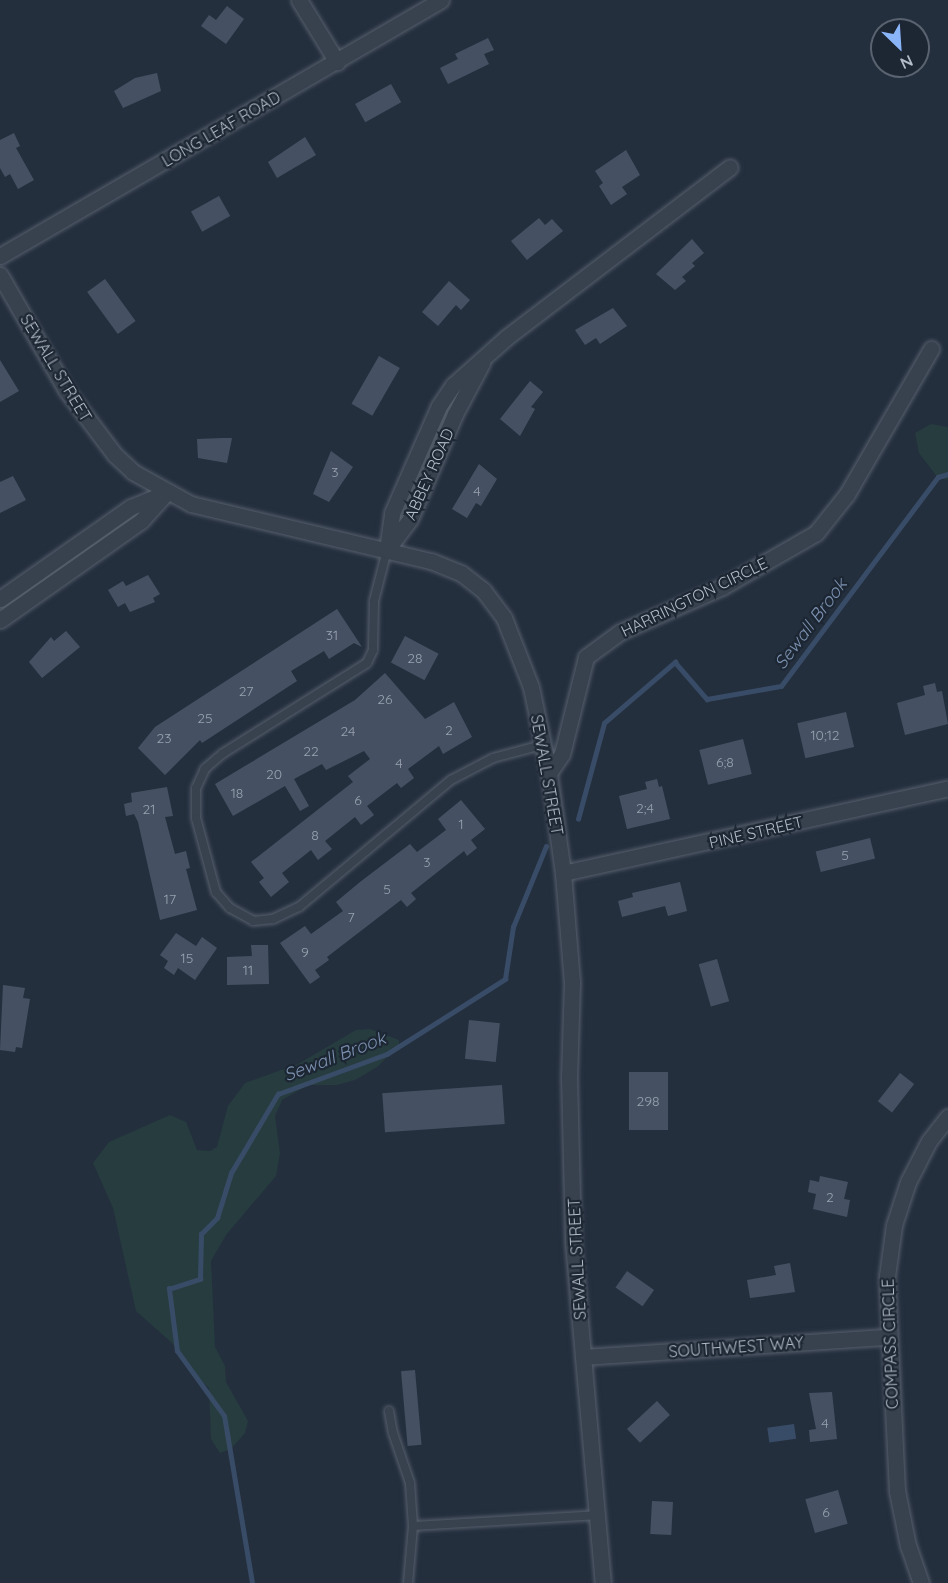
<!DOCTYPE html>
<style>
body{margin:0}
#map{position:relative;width:948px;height:1583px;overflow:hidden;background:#242f3e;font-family:Quicksand,sans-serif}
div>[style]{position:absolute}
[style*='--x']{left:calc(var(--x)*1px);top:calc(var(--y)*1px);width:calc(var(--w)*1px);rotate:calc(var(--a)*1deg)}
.green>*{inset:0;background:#263c3f}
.water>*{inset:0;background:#394c67;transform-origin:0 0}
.stream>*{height:4.5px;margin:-2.25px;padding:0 2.25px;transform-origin:2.25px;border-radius:2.25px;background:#394c67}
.building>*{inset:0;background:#455162;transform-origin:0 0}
.roads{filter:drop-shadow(0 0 2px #565f6c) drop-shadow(0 0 2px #565f6c)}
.service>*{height:8px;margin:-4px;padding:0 4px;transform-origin:4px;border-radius:4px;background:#38414e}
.minor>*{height:15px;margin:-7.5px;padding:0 7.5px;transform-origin:7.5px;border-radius:7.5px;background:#38414e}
span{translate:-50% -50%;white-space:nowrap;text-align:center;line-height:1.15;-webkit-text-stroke:4.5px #1d2633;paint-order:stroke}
.number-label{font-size:14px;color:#98a1af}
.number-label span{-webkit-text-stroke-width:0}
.street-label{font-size:16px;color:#b4bcc9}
.water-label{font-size:18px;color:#7c92b1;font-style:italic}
.north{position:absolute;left:870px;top:18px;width:60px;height:60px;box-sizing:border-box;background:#1d2633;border:2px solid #59626f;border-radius:50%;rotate:155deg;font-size:16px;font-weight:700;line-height:24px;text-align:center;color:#b4bcc9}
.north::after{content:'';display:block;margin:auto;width:21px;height:27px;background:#8ab4f8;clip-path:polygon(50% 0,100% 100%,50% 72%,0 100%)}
</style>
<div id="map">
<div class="green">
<div style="clip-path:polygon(931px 424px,948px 427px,948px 480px,938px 478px,919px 453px,915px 433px)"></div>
<div style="clip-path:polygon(370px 1029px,399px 1040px,399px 1046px,377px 1067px,355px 1080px,337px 1085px,308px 1085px,282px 1100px,275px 1116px,280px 1153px,276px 1176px,226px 1235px,211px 1261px,215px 1347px,225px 1366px,226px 1382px,248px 1421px,245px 1433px,231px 1449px,220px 1453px,211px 1439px,209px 1388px,193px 1374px,172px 1343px,136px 1311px,113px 1208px,93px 1163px,109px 1142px,170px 1115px,186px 1122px,197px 1150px,210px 1151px,217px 1147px,228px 1106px,245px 1083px,298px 1064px,356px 1030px)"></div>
</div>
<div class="water">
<div style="left:794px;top:1424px;width:15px;height:27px;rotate:82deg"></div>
</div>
<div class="stream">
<div style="--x:578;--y:819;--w:99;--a:-74.8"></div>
<div style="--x:604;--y:723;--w:94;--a:-40.7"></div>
<div style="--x:675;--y:662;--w:49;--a:49.1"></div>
<div style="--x:707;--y:699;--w:75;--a:-10"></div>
<div style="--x:781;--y:686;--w:261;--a:-53.1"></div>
<div style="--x:938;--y:477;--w:10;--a:-17"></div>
<div style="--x:252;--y:1583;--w:169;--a:-99.5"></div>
<div style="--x:224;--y:1416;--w:80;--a:-125.9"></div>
<div style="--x:177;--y:1351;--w:63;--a:-97.4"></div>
<div style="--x:169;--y:1289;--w:33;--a:-18"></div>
<div style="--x:200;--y:1279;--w:45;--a:-88.7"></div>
<div style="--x:201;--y:1234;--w:23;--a:-45"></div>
<div style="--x:217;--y:1218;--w:47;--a:-72.7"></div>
<div style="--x:231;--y:1173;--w:92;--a:-59.3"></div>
<div style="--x:278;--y:1094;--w:116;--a:-20.2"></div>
<div style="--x:387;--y:1054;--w:140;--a:-32.4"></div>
<div style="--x:505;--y:979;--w:53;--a:-81.3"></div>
<div style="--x:513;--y:927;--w:87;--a:-67.8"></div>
</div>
<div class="building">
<div style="clip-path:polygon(227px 6px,244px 19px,226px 44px,201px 26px,209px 15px,216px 20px)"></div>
<div style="clip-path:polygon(488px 38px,494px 50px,484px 54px,489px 64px,448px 84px,440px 68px,458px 59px,455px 54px)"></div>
<div style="clip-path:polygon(157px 73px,161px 91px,123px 108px,114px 91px,135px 78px)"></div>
<div style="left:391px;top:84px;width:21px;height:41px;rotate:61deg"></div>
<div style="clip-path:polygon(14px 133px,20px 146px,16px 148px,34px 180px,18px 189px,10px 174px,5px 177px,0 168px,0 140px)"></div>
<div style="clip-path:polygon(305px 137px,316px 155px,277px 178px,268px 162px)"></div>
<div style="clip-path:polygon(626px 150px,640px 175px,622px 187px,627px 194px,611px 205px,599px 186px,603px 183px,595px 171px)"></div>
<div style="left:219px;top:196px;width:23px;height:32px;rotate:61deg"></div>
<div style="clip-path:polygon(539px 218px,545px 225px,552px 219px,563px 231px,527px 260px,511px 241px)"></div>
<div style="clip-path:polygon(692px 239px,704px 253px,692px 263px,695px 266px,682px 277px,686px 281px,675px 290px,656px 274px)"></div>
<div style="left:105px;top:279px;width:52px;height:22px;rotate:54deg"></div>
<div style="clip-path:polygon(449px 281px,470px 300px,461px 310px,456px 305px,438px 326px,422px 312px)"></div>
<div style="clip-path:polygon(613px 308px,627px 326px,600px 344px,596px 338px,585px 345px,575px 330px)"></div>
<div style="left:379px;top:356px;width:24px;height:55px;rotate:30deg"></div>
<div style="clip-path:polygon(0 360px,19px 391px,0 402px)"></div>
<div style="clip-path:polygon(530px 381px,543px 392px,531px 407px,535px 409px,520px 436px,500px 419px)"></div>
<div style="clip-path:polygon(223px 438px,232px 438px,227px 463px,198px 458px,197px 439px)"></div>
<div style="clip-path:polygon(331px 451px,353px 467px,329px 502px,313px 494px)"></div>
<div style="clip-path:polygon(479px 464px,497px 479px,481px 506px,476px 503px,467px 518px,452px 509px)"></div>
<div style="clip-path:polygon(13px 476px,26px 500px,0 513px,0 482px)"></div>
<div style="clip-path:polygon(148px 575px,160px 594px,153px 598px,155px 602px,130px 612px,125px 603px,118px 607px,108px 590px,123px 581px,126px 586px)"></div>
<div style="clip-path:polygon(337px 609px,362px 647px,354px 643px,329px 659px,324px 651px,291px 671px,297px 681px,202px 743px,200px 740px,165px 775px,138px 748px,155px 727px)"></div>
<div style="clip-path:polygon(66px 631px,80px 647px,42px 678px,29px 662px,51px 637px,54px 641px)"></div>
<div style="left:405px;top:636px;width:38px;height:30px;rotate:28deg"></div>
<div style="clip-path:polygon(385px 673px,425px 719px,454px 702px,472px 737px,443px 754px,439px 746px,408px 769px,414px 778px,401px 788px,397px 783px,367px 806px,374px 815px,361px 825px,355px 817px,325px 841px,332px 849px,318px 860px,311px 850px,282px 873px,289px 882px,271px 897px,259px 882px,264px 878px,251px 862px,353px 782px,348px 776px,370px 759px,364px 751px,326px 770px,322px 764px,294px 779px,309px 806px,300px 811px,285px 786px,233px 816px,215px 784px,355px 700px)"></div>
<div style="clip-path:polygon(935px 683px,937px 692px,942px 691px,948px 724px,905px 735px,897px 703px,925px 695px,923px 686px)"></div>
<div style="left:846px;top:712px;width:36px;height:50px;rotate:77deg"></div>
<div style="left:743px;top:739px;width:36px;height:45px;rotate:76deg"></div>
<div style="clip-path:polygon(657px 779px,659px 787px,662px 786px,670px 819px,627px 829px,619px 796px,647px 789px,645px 782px)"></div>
<div style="clip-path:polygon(167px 787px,173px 816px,165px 817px,175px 854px,186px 851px,190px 868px,186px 869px,197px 910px,160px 920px,138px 822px,134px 814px,126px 816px,124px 804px,132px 802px,131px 793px)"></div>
<div style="clip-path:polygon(461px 800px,485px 829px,471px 840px,477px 848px,467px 856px,464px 851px,411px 893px,416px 899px,407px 907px,401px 900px,327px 957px,329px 960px,315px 970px,320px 977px,310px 984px,280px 943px,305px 926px,311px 934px,343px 911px,336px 902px,360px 882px,410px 844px,417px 852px,446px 830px,438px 819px)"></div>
<div style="left:870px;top:838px;width:21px;height:56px;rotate:76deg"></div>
<div style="clip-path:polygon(680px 882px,687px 911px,668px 916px,665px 906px,622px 917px,618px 901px,633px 897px,632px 893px)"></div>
<div style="clip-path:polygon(176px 933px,196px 946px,202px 937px,217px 948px,195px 980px,178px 968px,174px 975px,164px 968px,168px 961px,160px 955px)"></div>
<div style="clip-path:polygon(251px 945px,268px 945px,269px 984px,227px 985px,227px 957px,252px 956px)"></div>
<div style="left:717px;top:959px;width:44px;height:19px;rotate:74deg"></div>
<div style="clip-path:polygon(3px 985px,25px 988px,23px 998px,30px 999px,22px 1048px,16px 1047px,15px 1052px,0 1050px)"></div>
<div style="left:469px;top:1020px;width:31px;height:39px;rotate:6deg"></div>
<div style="left:629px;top:1072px;width:39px;height:58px"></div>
<div style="left:900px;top:1073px;width:18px;height:36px;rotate:38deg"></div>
<div style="left:502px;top:1085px;width:39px;height:120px;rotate:86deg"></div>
<div style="clip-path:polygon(820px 1176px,848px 1182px,844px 1199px,850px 1200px,847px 1217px,813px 1209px,816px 1194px,808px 1192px,810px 1180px,819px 1182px)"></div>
<div style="clip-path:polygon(790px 1263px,795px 1292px,750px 1298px,747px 1280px,776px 1275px,774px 1266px)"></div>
<div style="left:627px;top:1271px;width:33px;height:20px;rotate:35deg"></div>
<div style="left:415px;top:1370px;width:75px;height:14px;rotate:85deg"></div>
<div style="clip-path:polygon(832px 1392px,837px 1439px,810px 1442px,809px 1430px,816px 1429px,809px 1393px)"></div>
<div style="left:657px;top:1401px;width:19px;height:41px;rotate:47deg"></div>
<div style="left:838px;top:1490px;width:35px;height:34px;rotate:74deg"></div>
<div style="left:652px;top:1501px;width:21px;height:33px;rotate:3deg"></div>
</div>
<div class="roads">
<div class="service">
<div style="--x:387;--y:550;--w:53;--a:104.3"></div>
<div style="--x:374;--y:601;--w:49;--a:91.2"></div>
<div style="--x:373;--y:650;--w:14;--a:115"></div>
<div style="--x:367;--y:663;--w:171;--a:147.9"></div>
<div style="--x:222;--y:754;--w:23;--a:139"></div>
<div style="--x:205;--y:769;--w:21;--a:115"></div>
<div style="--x:196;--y:788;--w:30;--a:90"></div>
<div style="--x:196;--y:818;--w:77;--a:74.9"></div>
<div style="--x:216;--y:892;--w:21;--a:49"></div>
<div style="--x:230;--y:908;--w:26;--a:29"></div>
<div style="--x:253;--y:921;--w:20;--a:-6"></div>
<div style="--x:273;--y:919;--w:29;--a:-25"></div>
<div style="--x:299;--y:907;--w:198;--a:-39.9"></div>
<div style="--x:451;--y:780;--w:47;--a:-27.6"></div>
<div style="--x:493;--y:758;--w:51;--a:-14.9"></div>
<div style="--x:389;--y:1411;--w:22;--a:80"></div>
<div style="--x:393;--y:1433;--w:53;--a:71.2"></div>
<div style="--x:410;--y:1483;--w:43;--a:86"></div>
<div style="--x:408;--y:1583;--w:57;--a:-85"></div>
<div style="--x:413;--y:1526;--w:183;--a:-3.4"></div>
</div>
<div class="minor">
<div style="--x:299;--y:0;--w:73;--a:58.5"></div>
<div style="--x:0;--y:256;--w:510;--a:-30.14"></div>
<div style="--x:0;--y:275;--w:133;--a:60.1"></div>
<div style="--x:66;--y:390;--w:81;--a:53"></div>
<div style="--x:115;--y:455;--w:25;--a:43"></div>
<div style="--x:133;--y:472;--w:66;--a:28.9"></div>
<div style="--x:191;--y:504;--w:247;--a:13.4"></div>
<div style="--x:431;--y:561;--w:32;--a:22"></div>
<div style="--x:461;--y:573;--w:28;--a:38"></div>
<div style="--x:483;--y:590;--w:35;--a:53"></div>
<div style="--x:504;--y:618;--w:74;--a:68.6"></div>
<div style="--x:531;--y:687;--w:88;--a:78.2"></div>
<div style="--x:549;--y:773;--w:101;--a:82"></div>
<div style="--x:563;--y:873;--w:109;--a:85.3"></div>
<div style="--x:572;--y:982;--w:95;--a:91.8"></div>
<div style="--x:569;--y:1077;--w:165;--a:88.6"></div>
<div style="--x:573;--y:1242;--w:342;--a:85"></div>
<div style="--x:389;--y:547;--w:35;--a:-53"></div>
<div style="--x:410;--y:519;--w:114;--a:-66.8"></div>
<div style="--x:455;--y:414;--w:58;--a:-62.1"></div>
<div style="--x:387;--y:550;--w:37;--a:-82"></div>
<div style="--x:392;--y:513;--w:117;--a:-66.3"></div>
<div style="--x:439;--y:406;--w:25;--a:-56"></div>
<div style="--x:453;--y:385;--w:72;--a:-41.6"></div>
<div style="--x:507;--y:337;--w:280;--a:-37.3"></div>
<div style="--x:0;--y:599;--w:160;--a:-35.1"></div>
<div style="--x:131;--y:507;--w:32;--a:-22"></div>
<div style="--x:0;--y:620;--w:172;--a:-35.1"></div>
<div style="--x:141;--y:521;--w:38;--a:-48"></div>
<div style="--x:549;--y:773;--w:23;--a:-56"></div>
<div style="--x:562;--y:754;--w:100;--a:-76.1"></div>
<div style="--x:586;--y:657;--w:42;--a:-36.3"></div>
<div style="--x:620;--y:632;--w:111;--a:-23.8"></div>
<div style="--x:722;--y:587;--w:108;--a:-29.9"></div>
<div style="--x:816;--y:533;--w:50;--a:-51.5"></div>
<div style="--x:847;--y:494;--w:168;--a:-59.9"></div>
<div style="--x:563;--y:873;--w:394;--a:-12.4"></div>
<div style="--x:583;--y:1357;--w:306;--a:-3.8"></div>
<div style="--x:921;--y:1583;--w:39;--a:-109"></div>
<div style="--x:908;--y:1546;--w:56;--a:-101.3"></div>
<div style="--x:897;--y:1491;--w:215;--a:-92.7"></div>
<div style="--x:887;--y:1276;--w:51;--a:-82.2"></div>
<div style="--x:894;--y:1225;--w:45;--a:-72"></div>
<div style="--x:908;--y:1182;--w:46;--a:-62.9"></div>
<div style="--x:929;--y:1141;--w:31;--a:-52"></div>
</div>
</div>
<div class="number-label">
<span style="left:335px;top:472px">3</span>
<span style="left:477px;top:491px">4</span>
<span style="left:332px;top:635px">31</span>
<span style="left:415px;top:658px">28</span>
<span style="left:246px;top:691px">27</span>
<span style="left:385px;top:699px">26</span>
<span style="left:205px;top:718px">25</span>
<span style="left:449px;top:730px">2</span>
<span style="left:348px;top:731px">24</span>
<span style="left:825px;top:735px">10;12</span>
<span style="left:164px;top:738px">23</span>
<span style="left:311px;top:751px">22</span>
<span style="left:725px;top:762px">6;8</span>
<span style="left:399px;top:763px">4</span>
<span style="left:274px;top:774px">20</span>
<span style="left:237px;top:793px">18</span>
<span style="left:358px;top:800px">6</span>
<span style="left:645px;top:808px">2;4</span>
<span style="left:149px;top:809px">21</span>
<span style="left:461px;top:824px">1</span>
<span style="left:315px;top:835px">8</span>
<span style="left:845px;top:855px">5</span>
<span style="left:427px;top:862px">3</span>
<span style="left:387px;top:889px">5</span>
<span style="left:170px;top:899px">17</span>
<span style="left:351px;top:917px">7</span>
<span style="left:305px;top:952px">9</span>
<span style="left:187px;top:958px">15</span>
<span style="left:248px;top:970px">11</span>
<span style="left:648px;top:1101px">298</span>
<span style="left:830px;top:1197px">2</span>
<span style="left:825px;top:1423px">4</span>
<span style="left:826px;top:1512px">6</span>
</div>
<div class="street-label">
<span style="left:221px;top:129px;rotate:-30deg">LONG LEAF ROAD</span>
<span style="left:56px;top:368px;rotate:59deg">SEWALL STREET</span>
<span style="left:429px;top:474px;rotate:-66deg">ABBEY ROAD</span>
<span style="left:694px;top:597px;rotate:-26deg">HARRINGTON CIRCLE</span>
<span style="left:547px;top:775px;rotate:80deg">SEWALL STREET</span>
<span style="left:756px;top:832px;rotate:-13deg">PINE STREET</span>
<span style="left:577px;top:1259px;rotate:-93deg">SEWALL STREET</span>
<span style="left:890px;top:1344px;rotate:-92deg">COMPASS CIRCLE</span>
<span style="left:736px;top:1347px;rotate:-4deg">SOUTHWEST WAY</span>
</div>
<div class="water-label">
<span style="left:811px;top:624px;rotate:-53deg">Sewall Brook</span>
<span style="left:335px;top:1057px;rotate:-21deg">Sewall Brook</span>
</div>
<div class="north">N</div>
</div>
